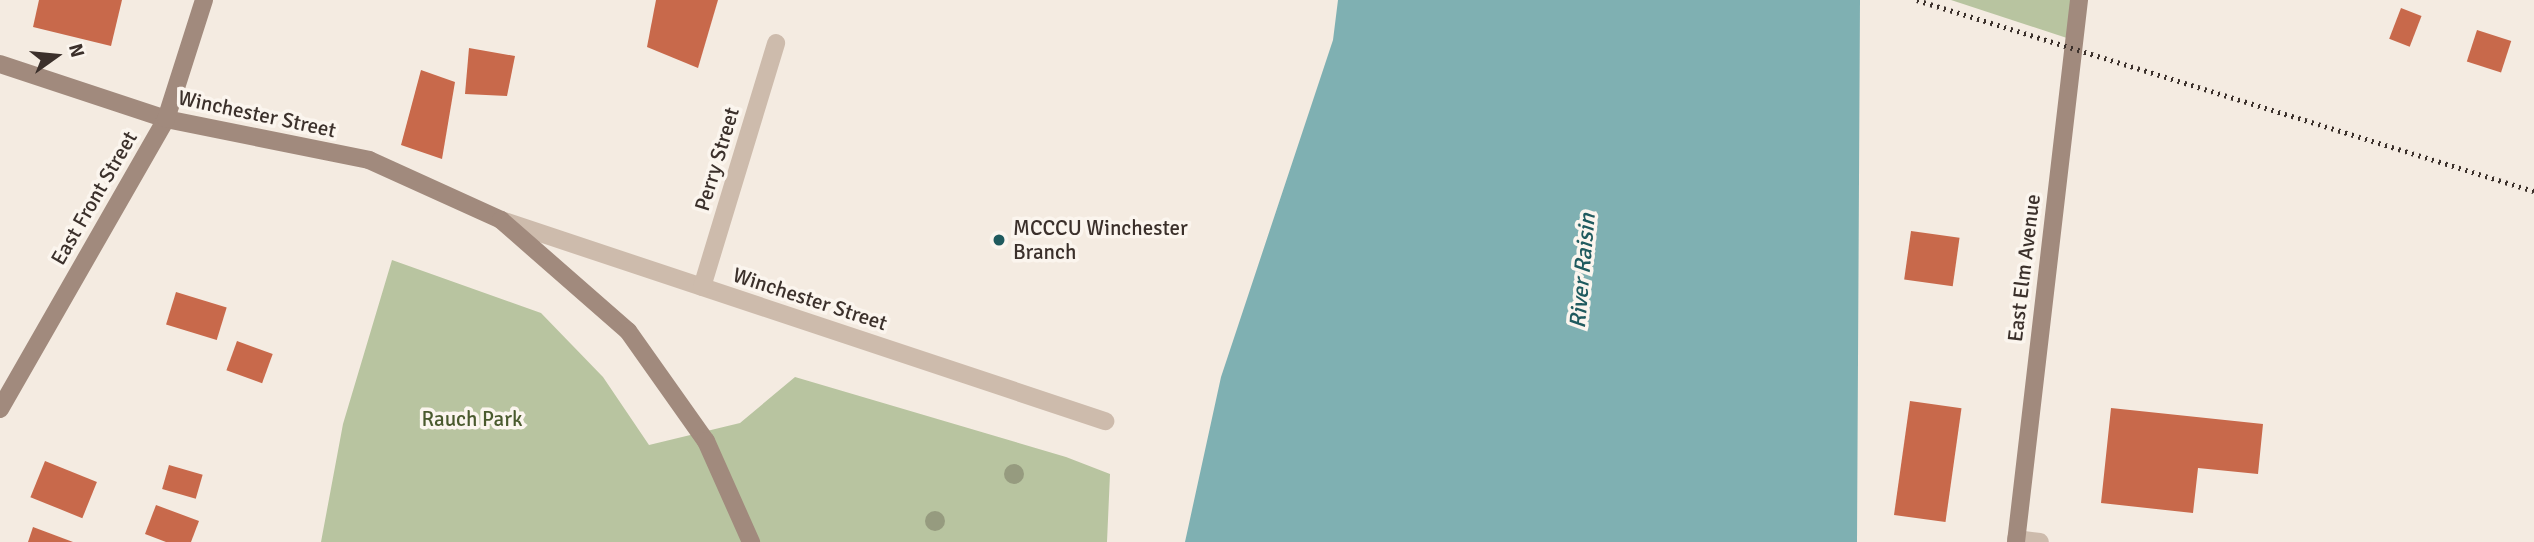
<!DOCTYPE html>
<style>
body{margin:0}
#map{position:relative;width:2534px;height:542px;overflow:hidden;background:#f4ebe1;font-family:Signika,sans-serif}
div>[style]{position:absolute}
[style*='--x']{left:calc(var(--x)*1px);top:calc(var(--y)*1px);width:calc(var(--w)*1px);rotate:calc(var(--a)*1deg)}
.green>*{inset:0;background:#b8c4a0}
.water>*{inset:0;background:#7fb0b2}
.building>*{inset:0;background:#c8694b;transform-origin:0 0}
.lane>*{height:18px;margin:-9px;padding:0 9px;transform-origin:9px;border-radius:9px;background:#cdbbac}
.street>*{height:18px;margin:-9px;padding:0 9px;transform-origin:9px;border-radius:9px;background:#cdbbac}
.secondary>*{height:18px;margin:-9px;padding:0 9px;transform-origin:9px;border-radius:9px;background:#a18a7d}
.rail>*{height:5px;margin-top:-2.5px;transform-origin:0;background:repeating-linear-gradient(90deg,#3b302b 0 2px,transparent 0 7px)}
.trees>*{width:20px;height:20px;margin:-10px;border-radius:50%;background:#969b7f}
.dots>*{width:19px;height:19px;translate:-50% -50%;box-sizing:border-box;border:4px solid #fbf5ee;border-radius:50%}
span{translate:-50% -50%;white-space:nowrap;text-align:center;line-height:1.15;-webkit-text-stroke:7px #fbf5ee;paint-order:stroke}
.street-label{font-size:21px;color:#3b302b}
.poi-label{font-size:21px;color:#3b302b}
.left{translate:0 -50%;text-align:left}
.park-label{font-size:21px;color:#4a5a2e}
.water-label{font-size:23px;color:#1f5a5e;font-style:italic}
.north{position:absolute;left:21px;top:21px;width:70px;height:70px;-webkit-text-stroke:5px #fbf5ee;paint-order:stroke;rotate:75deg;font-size:19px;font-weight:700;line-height:28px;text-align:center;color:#3b302b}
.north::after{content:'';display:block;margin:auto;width:24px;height:32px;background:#3b302b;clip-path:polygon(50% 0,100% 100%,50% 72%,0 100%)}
</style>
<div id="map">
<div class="green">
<div style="clip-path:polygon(1951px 0,2078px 0,2073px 40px)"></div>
<div style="clip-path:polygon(392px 260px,541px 313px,603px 377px,649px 445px,740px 423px,795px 377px,1066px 457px,1110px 474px,1107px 542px,321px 542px,343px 424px)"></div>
</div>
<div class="water">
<div style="clip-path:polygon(1338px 0,1860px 0,1857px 542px,1185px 542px,1221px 377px,1333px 40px)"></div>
</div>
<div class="building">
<div style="clip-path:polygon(39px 0,122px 0,111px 46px,33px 27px)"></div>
<div style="clip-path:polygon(656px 0,718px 0,698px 68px,647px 47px)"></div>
<div style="left:2401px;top:8px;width:22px;height:33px;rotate:21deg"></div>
<div style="left:2477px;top:30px;width:36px;height:33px;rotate:18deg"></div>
<div style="clip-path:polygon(469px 48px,515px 56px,507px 96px,465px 94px)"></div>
<div style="clip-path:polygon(421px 70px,455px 82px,442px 159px,401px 145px)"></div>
<div style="left:1911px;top:231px;width:49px;height:49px;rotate:8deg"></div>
<div style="left:176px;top:292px;width:53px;height:34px;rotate:17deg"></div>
<div style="left:237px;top:341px;width:38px;height:31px;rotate:20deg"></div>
<div style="left:1910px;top:401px;width:52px;height:115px;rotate:8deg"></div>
<div style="clip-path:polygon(2111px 408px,2263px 424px,2258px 474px,2198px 468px,2193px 513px,2101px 503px)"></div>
<div style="left:45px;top:461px;width:56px;height:39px;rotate:22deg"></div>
<div style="left:169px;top:465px;width:35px;height:25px;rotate:16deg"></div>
<div style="clip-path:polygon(156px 505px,199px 521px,191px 542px,166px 542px,145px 534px)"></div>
<div style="clip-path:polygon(33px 527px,73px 542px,28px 542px)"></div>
</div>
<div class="lane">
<div style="--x:2016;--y:539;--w:24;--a:7"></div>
</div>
<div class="street">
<div style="--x:501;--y:220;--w:637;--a:18.41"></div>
<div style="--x:702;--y:287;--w:255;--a:-73.1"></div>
</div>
<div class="secondary">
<div style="--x:0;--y:64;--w:175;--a:18.3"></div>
<div style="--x:166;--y:119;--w:207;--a:11.4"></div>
<div style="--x:369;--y:160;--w:145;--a:24.4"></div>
<div style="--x:501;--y:220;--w:169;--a:41.2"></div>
<div style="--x:628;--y:331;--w:135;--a:54.7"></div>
<div style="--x:706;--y:441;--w:111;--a:66"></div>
<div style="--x:0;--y:409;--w:334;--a:-60.2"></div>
<div style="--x:166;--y:119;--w:125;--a:-72.3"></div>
<div style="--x:2016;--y:542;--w:546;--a:-83.37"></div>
</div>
<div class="rail">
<div style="--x:1917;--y:0;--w:646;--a:17.2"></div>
</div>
<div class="trees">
<div style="left:1014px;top:474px"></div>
<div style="left:935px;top:521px"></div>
</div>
<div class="dots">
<div style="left:999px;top:240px;background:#1f5a5e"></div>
</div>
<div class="street-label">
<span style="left:257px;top:114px;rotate:12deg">Winchester Street</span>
<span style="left:717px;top:159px;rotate:-73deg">Perry Street</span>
<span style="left:94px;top:198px;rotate:-60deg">East Front Street</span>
<span style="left:2024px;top:268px;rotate:-83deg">East Elm Avenue</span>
<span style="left:810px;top:299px;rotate:18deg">Winchester Street</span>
</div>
<div class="poi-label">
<span class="left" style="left:1013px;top:240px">MCCCU Winchester<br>Branch</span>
</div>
<div class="park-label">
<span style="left:472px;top:419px">Rauch Park</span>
</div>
<div class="water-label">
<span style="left:1583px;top:271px;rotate:-85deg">River Raisin</span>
</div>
<div class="north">N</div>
</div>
